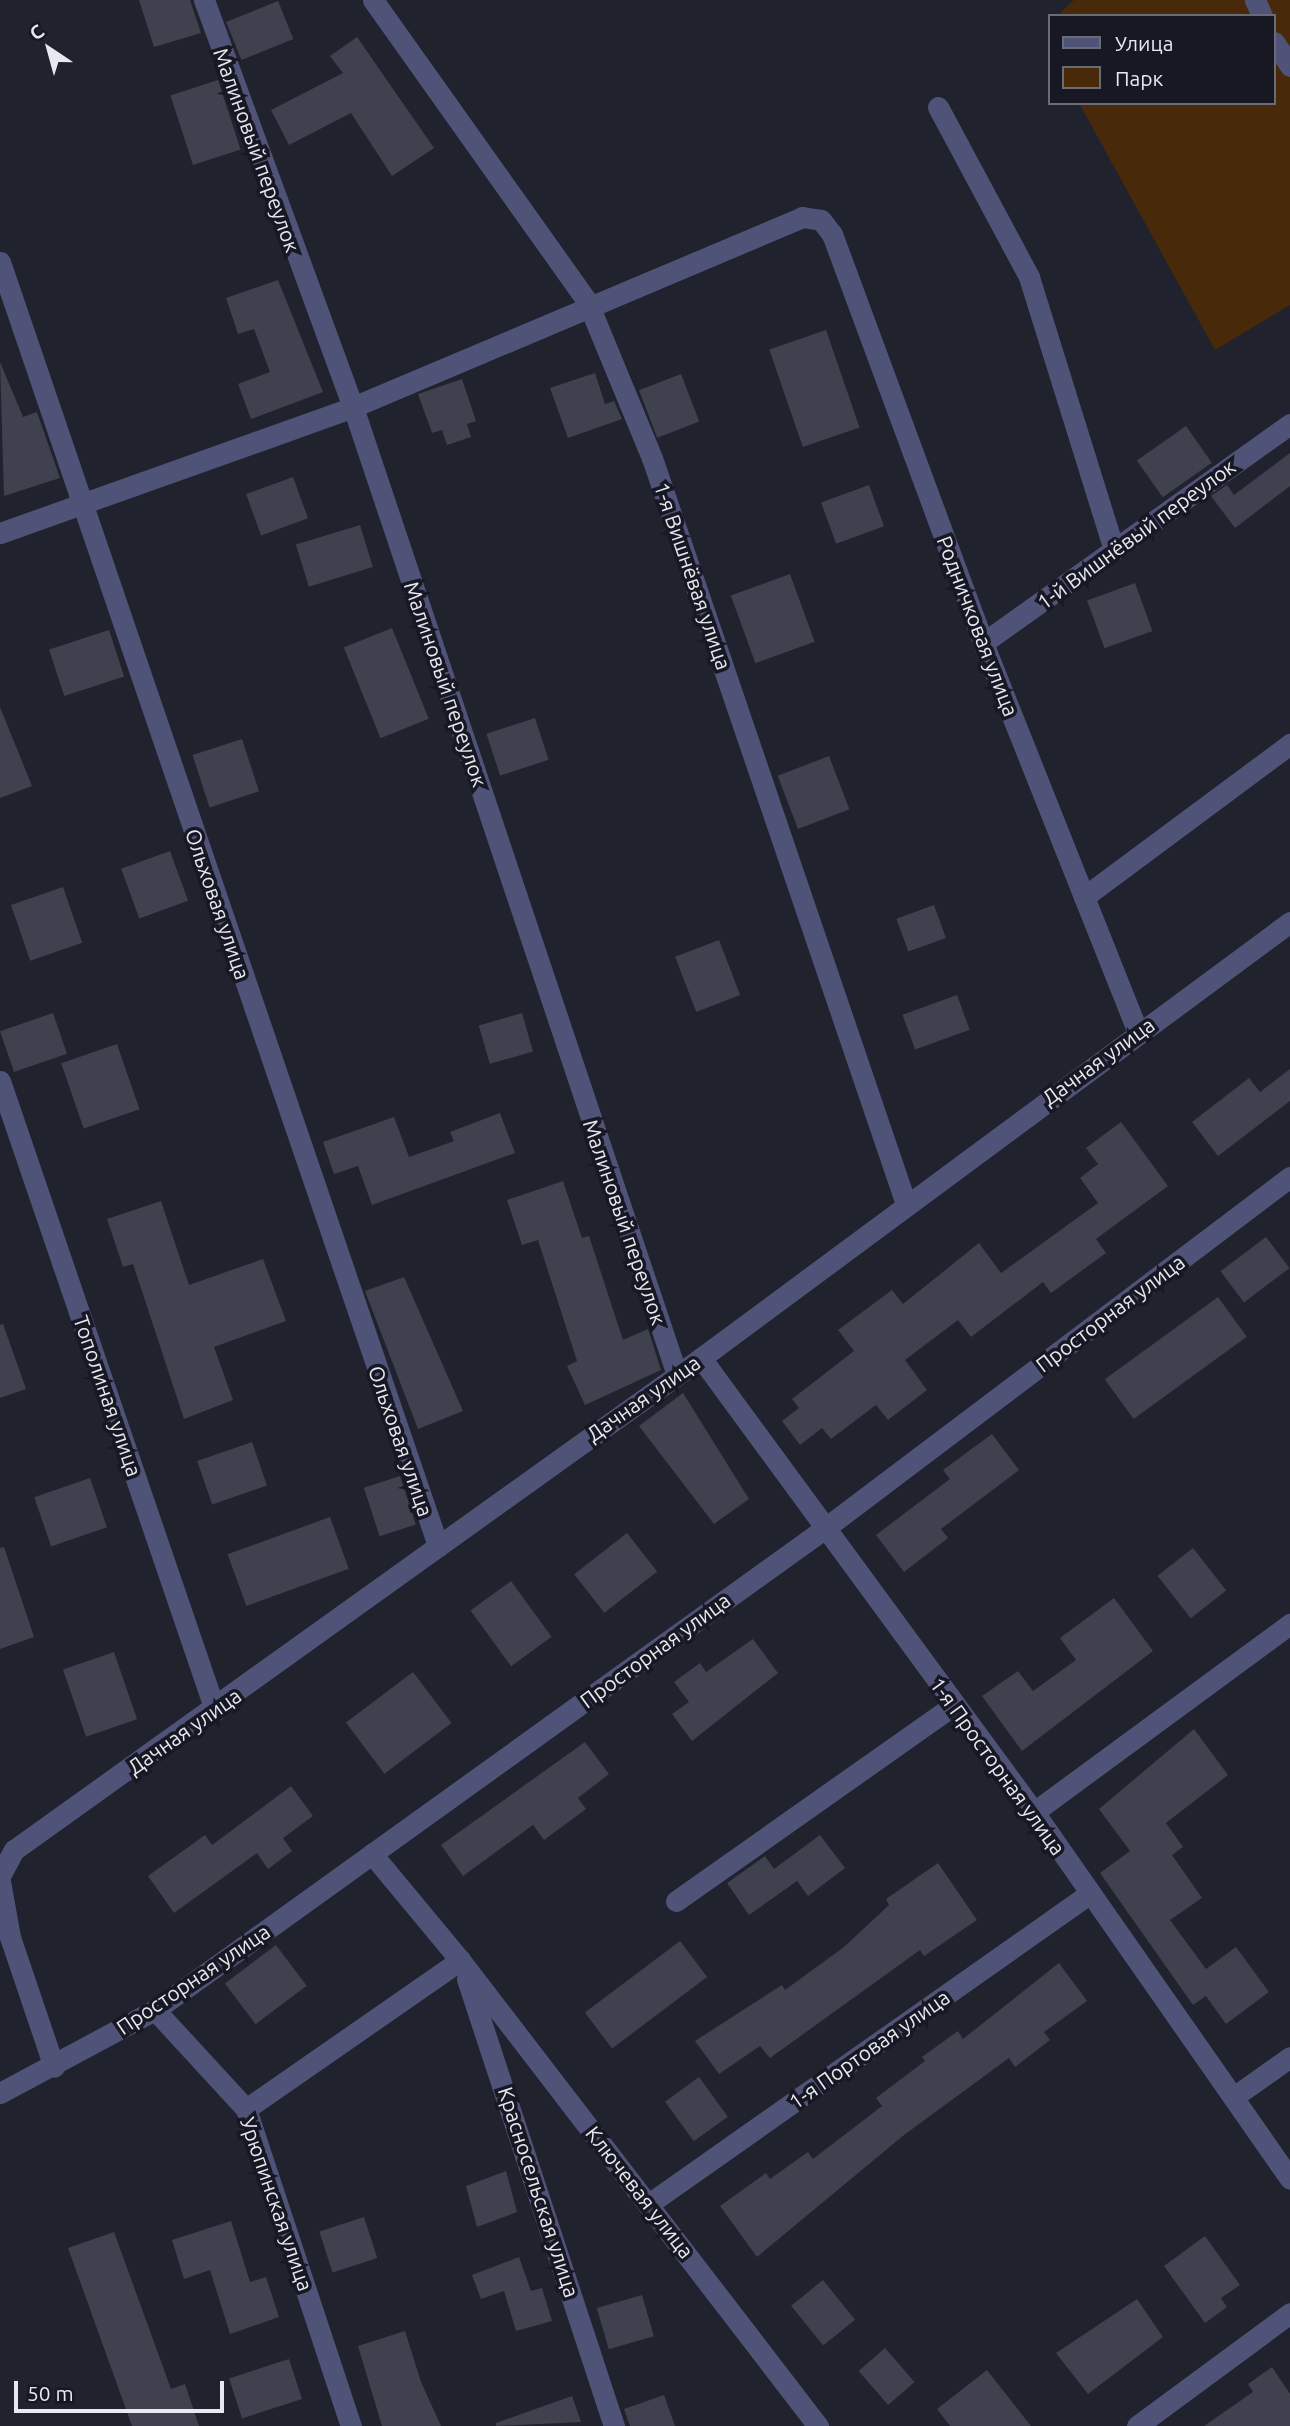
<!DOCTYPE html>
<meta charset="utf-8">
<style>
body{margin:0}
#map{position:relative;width:1290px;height:2426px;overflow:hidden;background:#20222d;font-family:Ubuntu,sans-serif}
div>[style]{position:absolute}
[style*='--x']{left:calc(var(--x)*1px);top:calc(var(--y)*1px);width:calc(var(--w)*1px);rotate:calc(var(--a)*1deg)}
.green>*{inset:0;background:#482a0a}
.building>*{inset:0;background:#3f414e;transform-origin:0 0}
.minor>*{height:21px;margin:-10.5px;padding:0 10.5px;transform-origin:10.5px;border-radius:10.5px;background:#4e5377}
span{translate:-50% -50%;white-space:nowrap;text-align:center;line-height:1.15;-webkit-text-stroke:7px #171823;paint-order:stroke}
.street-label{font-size:21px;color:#e7e9f1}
.legend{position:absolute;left:1048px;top:14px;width:228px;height:91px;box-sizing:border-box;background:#171823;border:2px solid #6a6c75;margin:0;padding:9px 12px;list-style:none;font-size:21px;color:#e7e9f1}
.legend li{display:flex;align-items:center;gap:14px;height:35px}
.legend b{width:35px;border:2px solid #6a6c75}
.north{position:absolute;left:14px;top:14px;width:70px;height:70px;-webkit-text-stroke:5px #171823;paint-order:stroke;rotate:324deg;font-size:19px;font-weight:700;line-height:28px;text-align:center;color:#e7e9f1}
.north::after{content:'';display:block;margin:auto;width:24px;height:32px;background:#e7e9f1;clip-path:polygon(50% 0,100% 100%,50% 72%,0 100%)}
.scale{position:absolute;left:14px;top:2381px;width:210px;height:32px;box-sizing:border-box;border:4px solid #e7e9f1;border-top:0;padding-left:9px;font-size:21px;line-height:24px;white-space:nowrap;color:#e7e9f1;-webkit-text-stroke:5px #171823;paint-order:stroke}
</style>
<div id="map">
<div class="green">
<div style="clip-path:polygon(1074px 0,1290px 0,1290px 305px,1215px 350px,1079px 103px,1274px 103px,1274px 16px,1057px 16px)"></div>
</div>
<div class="building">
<div style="clip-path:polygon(139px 0,190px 0,201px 33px,154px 47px)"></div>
<div style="left:278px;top:1px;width:41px;height:56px;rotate:68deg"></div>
<div style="clip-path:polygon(357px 37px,434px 148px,392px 176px,351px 113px,289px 145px,271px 110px,343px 73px,330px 56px)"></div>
<div style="left:218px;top:80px;width:73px;height:50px;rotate:72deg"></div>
<div style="clip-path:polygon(278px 280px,323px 392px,251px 419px,238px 384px,270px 372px,254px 329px,238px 334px,226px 298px)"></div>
<div style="left:826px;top:330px;width:103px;height:60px;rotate:71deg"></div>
<div style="clip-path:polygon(0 362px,23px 417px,37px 412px,60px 478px,4px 496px)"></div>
<div style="clip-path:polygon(595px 373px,605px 404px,614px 401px,622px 419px,568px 438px,550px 388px)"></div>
<div style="left:681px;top:374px;width:51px;height:45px;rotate:69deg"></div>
<div style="clip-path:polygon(462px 379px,476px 421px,467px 424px,471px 437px,447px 445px,442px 430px,432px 433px,418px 394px)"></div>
<div style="left:1186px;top:426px;width:45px;height:60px;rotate:55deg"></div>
<div style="clip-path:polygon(1290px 453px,1290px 486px,1235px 528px,1211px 496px,1227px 485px,1234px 495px)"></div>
<div style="left:293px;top:477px;width:44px;height:50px;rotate:70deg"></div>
<div style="left:869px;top:485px;width:44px;height:51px;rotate:70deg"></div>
<div style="left:360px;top:525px;width:44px;height:67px;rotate:73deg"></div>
<div style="left:790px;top:574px;width:72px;height:63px;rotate:70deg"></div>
<div style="left:1135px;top:583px;width:51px;height:51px;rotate:70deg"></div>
<div style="left:392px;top:628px;width:98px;height:52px;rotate:68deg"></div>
<div style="left:109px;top:630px;width:49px;height:63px;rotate:72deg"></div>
<div style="clip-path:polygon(0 707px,32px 786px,0 798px)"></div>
<div style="left:535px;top:718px;width:44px;height:51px;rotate:72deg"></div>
<div style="left:242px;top:739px;width:55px;height:52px;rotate:72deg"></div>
<div style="left:829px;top:756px;width:57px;height:55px;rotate:69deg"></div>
<div style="left:170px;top:851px;width:53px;height:52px;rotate:70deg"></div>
<div style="left:63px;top:887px;width:59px;height:55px;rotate:71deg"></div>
<div style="left:934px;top:905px;width:35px;height:40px;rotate:70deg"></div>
<div style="left:719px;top:940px;width:59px;height:47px;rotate:69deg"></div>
<div style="left:957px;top:995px;width:37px;height:58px;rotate:70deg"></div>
<div style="left:53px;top:1013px;width:43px;height:56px;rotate:71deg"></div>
<div style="left:522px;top:1013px;width:40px;height:45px;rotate:74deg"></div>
<div style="left:117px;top:1044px;width:69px;height:59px;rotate:71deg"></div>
<div style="clip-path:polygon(1290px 1069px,1290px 1101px,1218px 1156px,1192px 1122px,1249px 1078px,1260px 1092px)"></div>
<div style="clip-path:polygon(500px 1113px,515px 1153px,372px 1205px,358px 1166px,334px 1174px,323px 1142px,394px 1117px,409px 1157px,454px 1141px,450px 1132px)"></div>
<div style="clip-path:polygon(1121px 1122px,1168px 1186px,1096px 1239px,1106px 1253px,1051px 1293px,1043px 1282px,971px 1337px,958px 1320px,905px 1360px,927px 1390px,888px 1420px,876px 1405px,831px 1439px,822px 1428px,800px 1445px,782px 1421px,799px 1408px,792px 1399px,854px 1351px,838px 1330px,892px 1290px,903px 1304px,979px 1243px,1001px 1273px,1098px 1203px,1080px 1178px,1098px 1164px,1086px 1148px)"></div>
<div style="clip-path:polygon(563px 1181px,582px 1238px,589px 1236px,623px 1340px,648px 1329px,661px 1370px,585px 1405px,567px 1366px,577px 1361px,538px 1240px,522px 1245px,507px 1200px)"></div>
<div style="clip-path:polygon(161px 1201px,189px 1285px,263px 1259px,286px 1321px,214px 1347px,233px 1400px,184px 1419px,133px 1264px,123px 1267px,107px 1219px)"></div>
<div style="left:1266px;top:1237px;width:39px;height:57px;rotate:53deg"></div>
<div style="clip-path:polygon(404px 1277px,463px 1411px,418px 1429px,365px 1291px)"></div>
<div style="left:1218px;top:1297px;width:49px;height:140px;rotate:54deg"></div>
<div style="clip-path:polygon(3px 1324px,26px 1389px,0 1398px,0 1325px)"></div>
<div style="clip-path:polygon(683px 1393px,749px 1499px,714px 1524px,639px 1426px)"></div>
<div style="clip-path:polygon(992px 1434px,1019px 1470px,941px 1529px,948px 1538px,904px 1572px,876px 1535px,950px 1479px,943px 1470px)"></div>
<div style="left:252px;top:1442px;width:46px;height:58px;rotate:71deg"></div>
<div style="left:400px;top:1476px;width:51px;height:38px;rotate:72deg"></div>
<div style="left:90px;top:1478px;width:52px;height:59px;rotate:71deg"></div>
<div style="left:330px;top:1517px;width:55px;height:109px;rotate:70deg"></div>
<div style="left:627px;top:1533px;width:49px;height:67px;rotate:52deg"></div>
<div style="clip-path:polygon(4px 1547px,34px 1637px,0 1649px,0 1548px)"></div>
<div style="left:1193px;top:1548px;width:54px;height:45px;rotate:52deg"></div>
<div style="left:511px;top:1581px;width:69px;height:50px;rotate:54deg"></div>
<div style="clip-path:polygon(1114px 1598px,1153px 1651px,1022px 1751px,982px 1696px,1018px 1671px,1033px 1691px,1076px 1660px,1060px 1638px)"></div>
<div style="clip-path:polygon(753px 1639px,778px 1673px,692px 1741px,672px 1714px,689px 1702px,674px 1682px,700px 1663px,706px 1672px)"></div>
<div style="left:114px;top:1652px;width:71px;height:54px;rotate:71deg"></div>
<div style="left:413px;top:1672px;width:64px;height:84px;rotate:53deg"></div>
<div style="clip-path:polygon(1194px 1729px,1228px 1775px,1166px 1823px,1183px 1847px,1172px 1855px,1202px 1898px,1170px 1920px,1206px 1969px,1236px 1947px,1269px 1992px,1226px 2024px,1206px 1996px,1193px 2005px,1100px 1873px,1130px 1851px,1099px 1809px)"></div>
<div style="clip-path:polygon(585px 1742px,609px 1774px,578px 1798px,586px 1809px,544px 1840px,533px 1825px,463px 1876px,441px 1845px)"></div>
<div style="clip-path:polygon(291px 1786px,313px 1816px,283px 1838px,292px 1851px,268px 1869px,257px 1853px,174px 1913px,148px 1876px,205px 1835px,212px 1845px)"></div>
<div style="clip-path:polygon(820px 1835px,845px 1868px,808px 1896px,797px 1881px,749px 1915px,727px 1883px,765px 1856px,774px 1869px)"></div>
<div style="clip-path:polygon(938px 1863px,977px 1920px,924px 1956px,920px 1950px,770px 2058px,760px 2046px,719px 2074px,695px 2041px,782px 1985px,785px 1990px,844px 1947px,889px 1905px,886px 1899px)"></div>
<div style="left:680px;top:1941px;width:45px;height:119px;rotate:53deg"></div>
<div style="left:276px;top:1945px;width:51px;height:64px;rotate:53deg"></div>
<div style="clip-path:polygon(1059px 1963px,1087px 2001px,1044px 2032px,1050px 2040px,1015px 2067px,1009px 2058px,904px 2135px,757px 2257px,720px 2206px,766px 2173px,770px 2179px,808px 2152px,813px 2159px,882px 2106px,876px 2098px,925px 2061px,922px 2057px,958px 2031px,963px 2039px)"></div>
<div style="left:699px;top:2077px;width:49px;height:42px;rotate:54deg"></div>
<div style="clip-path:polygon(506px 2171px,517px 2212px,477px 2227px,466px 2186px)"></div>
<div style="left:364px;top:2217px;width:43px;height:47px;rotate:72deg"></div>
<div style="clip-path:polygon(231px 2221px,250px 2282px,266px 2277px,279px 2317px,230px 2334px,210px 2270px,184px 2279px,172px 2240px)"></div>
<div style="clip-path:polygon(114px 2232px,171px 2389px,185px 2384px,199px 2426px,132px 2426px,68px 2248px)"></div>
<div style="clip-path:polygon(1205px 2236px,1240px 2285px,1221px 2298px,1227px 2307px,1205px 2323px,1164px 2266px)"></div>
<div style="clip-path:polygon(519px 2257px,531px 2291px,542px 2288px,552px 2321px,516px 2331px,504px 2291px,481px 2299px,472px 2275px)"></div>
<div style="left:823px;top:2280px;width:51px;height:41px;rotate:51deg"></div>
<div style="left:642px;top:2295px;width:43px;height:47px;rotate:74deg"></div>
<div style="clip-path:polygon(1137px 2299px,1163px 2337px,1088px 2394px,1056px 2353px)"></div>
<div style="clip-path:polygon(405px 2331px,421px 2382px,441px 2426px,382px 2426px,358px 2346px)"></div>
<div style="left:885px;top:2348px;width:45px;height:35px;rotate:49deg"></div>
<div style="left:289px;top:2359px;width:42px;height:63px;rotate:72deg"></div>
<div style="clip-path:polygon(1272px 2367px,1290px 2394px,1290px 2426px,1204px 2426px,1253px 2392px,1248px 2384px)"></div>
<div style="clip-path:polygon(987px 2370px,1031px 2426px,950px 2426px,937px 2409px)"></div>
<div style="clip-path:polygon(664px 2395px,675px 2426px,630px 2426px,624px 2409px)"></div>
<div style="clip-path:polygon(572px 2396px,581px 2422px,496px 2426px,496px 2423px)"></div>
</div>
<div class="minor">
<div style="--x:204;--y:0;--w:433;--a:69.9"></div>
<div style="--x:353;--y:407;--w:1018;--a:71.49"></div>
<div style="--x:373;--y:0;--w:372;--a:54.6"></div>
<div style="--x:588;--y:303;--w:168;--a:67.6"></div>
<div style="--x:652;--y:458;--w:788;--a:71.2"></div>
<div style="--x:1255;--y:0;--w:17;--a:66"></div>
<div style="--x:1274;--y:42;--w:29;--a:56"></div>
<div style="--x:938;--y:107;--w:193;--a:61.8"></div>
<div style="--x:1029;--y:277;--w:286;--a:72.7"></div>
<div style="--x:0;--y:262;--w:1357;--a:71.16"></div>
<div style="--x:0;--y:533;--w:375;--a:-19.6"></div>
<div style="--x:353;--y:407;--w:488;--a:-22.9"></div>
<div style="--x:802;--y:217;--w:19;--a:9"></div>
<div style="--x:821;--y:220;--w:18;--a:52"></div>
<div style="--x:832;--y:234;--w:436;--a:69.7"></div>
<div style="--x:983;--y:643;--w:420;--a:68.3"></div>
<div style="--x:983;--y:643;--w:377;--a:-35.5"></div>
<div style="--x:1084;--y:897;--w:257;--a:-36.6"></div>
<div style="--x:0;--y:1081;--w:665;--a:71.13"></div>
<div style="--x:701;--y:1358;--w:563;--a:53.74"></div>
<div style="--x:1034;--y:1812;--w:447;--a:55.1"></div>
<div style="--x:1034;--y:1812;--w:318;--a:-36.3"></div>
<div style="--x:0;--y:1876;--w:30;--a:-62"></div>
<div style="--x:14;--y:1850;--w:845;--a:-35.61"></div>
<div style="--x:701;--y:1358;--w:733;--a:-36.51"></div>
<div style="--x:0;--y:1881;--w:57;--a:79.9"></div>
<div style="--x:10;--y:1937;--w:137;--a:71.3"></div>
<div style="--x:676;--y:1901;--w:340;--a:-35.2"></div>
<div style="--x:460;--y:1960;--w:588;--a:52.47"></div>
<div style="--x:467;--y:1979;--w:471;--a:71.8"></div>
<div style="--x:155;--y:2010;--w:134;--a:47.4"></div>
<div style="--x:246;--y:2109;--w:334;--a:71.7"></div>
<div style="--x:0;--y:2093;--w:176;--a:-28.2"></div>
<div style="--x:155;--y:2010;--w:824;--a:-35.72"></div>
<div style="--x:824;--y:1529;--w:584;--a:-37.07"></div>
<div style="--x:1235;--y:2096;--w:67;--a:-35.3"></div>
<div style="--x:246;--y:2109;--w:261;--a:-34.8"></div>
<div style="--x:460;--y:1960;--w:138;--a:-129.7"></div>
<div style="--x:650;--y:2203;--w:537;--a:-35.14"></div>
<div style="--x:1137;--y:2426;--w:190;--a:-36.4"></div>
</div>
<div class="street-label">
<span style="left:257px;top:150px;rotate:70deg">Малиновый переулок</span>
<span style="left:1136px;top:534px;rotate:-36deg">1-й Вишнёвый переулок</span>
<span style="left:693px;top:576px;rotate:71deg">1-я Вишнёвая улица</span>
<span style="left:978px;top:626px;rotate:69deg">Родничковая улица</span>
<span style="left:446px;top:684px;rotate:71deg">Малиновый переулок</span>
<span style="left:218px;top:904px;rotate:71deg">Ольховая улица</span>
<span style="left:1098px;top:1061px;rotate:-36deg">Дачная улица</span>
<span style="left:625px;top:1222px;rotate:71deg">Малиновый переулок</span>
<span style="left:1110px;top:1313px;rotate:-37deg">Просторная улица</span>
<span style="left:108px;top:1396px;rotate:71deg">Тополиная улица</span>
<span style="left:643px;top:1398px;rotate:-35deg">Дачная улица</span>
<span style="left:401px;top:1441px;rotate:71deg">Ольховая улица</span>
<span style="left:655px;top:1650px;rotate:-36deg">Просторная улица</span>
<span style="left:184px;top:1731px;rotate:-35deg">Дачная улица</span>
<span style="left:998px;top:1766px;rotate:54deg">1-я Просторная улица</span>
<span style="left:193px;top:1979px;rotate:-34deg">Просторная улица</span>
<span style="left:869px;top:2049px;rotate:-35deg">1-я Портовая улица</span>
<span style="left:539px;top:2192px;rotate:72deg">Красносельская улица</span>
<span style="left:640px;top:2192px;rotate:52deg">Ключевая улица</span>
<span style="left:277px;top:2204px;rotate:71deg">Урюпинская улица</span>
</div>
<ul class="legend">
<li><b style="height:9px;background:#4e5377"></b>Улица</li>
<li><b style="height:19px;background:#482a0a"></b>Парк</li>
</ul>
<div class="north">С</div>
<div class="scale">50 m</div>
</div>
